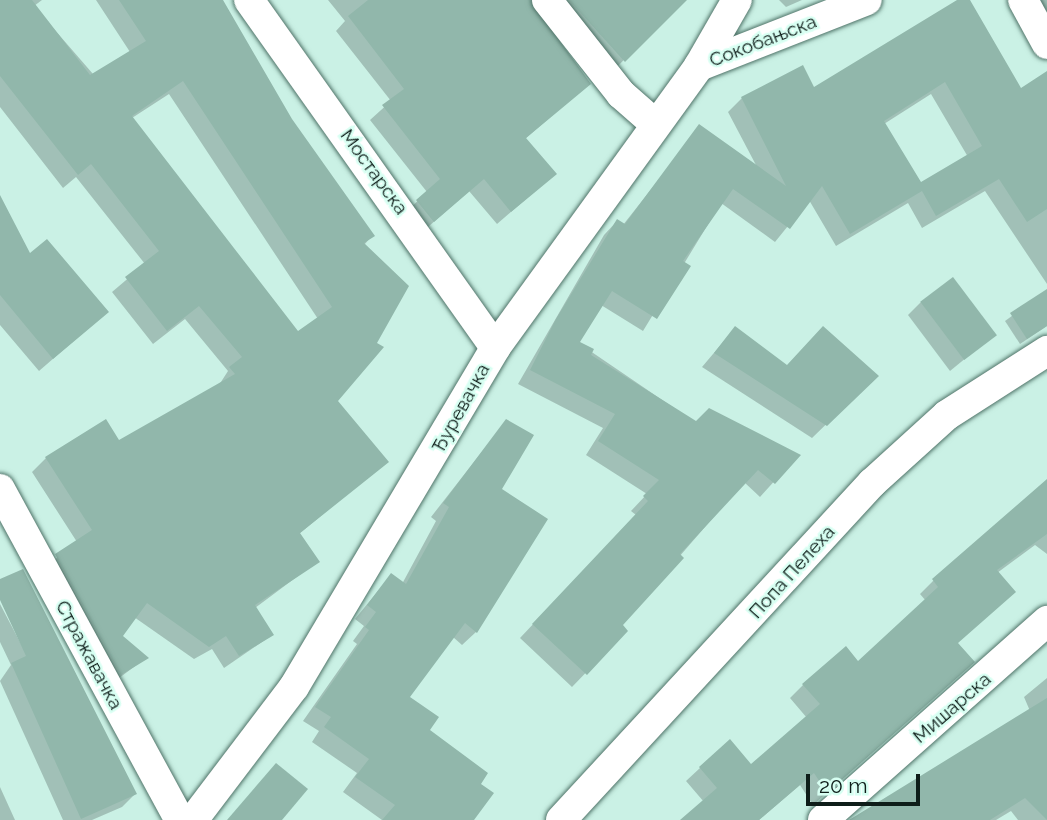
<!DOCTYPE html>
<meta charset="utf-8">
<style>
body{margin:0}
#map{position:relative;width:1047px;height:820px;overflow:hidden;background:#caf1e5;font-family:Raleway,sans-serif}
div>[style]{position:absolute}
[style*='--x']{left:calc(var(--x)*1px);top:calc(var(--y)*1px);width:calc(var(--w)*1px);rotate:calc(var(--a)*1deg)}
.shadow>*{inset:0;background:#0003}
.building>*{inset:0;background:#91b7ab;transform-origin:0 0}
.roads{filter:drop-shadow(0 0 2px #4f7368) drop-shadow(0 0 2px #4f7368)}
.minor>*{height:30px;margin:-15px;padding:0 15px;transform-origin:15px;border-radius:15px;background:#fff}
span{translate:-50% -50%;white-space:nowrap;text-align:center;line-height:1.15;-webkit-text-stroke:5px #d7fff2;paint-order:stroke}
.street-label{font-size:19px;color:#0e1d19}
.scale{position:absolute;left:806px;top:774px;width:114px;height:32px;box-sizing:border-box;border:4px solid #0e1d19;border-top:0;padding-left:9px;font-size:21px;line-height:24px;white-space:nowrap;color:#0e1d19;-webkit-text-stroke:5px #d7fff2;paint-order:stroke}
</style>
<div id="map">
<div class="shadow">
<div style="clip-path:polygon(evenodd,0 0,42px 0,34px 6px,93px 74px,130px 52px,96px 0,221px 0,291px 119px,372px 236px,364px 245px,336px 401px,386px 462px,299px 534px,318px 561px,255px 608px,272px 635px,224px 668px,212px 649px,194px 659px,134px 617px,120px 636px,146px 658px,107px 687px,43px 569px,77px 542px,32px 472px,46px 458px,119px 442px,219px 385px,228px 371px,185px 319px,153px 344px,112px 292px,145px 264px,76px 177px,63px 188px,0 107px,0 0,169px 94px,318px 319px,298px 334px,132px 118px,169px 94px)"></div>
<div style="clip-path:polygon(328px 0,683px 0,610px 74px,547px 2px,532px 0,531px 11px,588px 84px,525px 139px,555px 174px,497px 224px,469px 191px,420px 234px,404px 214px,427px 192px,370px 120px,391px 101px,336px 31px,345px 21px)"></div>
<div style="clip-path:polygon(779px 0,802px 0,786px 7px)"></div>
<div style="clip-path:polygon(evenodd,961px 0,968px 0,1047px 140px,1047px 284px,985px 191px,922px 228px,908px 203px,836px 246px,809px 200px,775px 242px,721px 203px,643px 331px,601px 305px,577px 342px,696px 423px,798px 455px,760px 497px,744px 482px,620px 625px,626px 631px,572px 687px,520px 638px,636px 515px,631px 511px,647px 494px,586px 455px,603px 428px,518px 384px,604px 235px,617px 221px,623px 225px,700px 127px,757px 167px,728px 112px,742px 98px,802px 68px,813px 89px,961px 0,931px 94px,968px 157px,920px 185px,884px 124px,931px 94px)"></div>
<div style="clip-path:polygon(1021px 0,1047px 0,1047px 34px)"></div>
<div style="clip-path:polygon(0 199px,29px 256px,107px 312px,39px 371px,0 325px)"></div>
<div style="clip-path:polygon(1041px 295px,1047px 326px,1020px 344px,1005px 321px)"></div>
<div style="clip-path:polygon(921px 302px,994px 335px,950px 371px,908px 315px)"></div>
<div style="clip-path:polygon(735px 328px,786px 367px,876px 376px,812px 438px,702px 367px)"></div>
<div style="clip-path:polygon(506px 421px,476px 632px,462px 645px,453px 637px,408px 698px,427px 730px,478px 784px,472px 820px,382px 820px,343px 792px,357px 773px,312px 742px,319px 731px,303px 721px,357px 644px,353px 641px,364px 626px,355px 619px,391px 575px,402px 584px,436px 521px,431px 517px)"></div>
<div style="clip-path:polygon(1047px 481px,1047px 554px,1035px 545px,997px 573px,956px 644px,959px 675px,813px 805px,800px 785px,759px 820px,683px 820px,704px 802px,686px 781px,700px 768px,730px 742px,751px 767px,807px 718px,790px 698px,803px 685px,858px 664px,926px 601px,920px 594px,933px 581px)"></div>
<div style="clip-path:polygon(0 581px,135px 794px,122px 807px,92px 820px,63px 820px,0 681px,11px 665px,0 642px,0 604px,31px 663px,0 596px)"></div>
<div style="clip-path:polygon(1047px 678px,1047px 820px,1018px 820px,1011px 811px,996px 820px,852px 820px,1030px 711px,1024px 697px)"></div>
<div style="clip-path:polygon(0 787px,15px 820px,0 820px)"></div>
</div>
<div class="building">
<div style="clip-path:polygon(evenodd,0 0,32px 0,90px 75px,146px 41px,119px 0,223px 0,292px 119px,375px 236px,364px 243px,409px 286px,377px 343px,384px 347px,338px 401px,389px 462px,300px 533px,320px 562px,255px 605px,274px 635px,239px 656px,226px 636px,209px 647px,147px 603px,123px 636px,149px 658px,121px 675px,55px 554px,92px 530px,45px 457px,106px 419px,119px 440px,235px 374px,229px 367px,242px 357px,199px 306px,167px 331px,125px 277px,159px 251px,91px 164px,78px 175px,0 76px,0 0,183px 81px,332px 307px,298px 331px,132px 116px,183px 81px)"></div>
<div style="clip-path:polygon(368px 0,530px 0,591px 84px,526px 138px,557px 174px,511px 212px,484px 179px,434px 222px,416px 200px,440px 179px,382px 105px,404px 89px,348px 16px)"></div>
<div style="clip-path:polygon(569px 0,687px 0,625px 62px)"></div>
<div style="clip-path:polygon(evenodd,957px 0,970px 0,1021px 88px,1047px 71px,1047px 209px,1027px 222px,999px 179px,936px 216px,922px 191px,850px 234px,822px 186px,790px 229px,733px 189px,683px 261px,691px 266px,657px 319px,612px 291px,580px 342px,594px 349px,591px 355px,696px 421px,709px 408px,801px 455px,775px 484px,758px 470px,680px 554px,684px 558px,623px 625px,628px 631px,587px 675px,532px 624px,648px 501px,643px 496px,659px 480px,598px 441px,615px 414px,530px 370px,556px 319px,617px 219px,625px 224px,699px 124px,786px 186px,741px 97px,803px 65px,814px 87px,957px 0,945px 82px,982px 146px,921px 182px,884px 121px,945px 82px)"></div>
<div style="clip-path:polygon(0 195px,30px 253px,47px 239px,109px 312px,53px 359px,0 295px)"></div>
<div style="left:953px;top:277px;width:73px;height:41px;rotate:53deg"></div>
<div style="clip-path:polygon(1047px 289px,1047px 326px,1027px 339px,1010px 313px)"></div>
<div style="clip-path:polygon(735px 326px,787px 365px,823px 326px,879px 376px,827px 426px,714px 353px)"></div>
<div style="clip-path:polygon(506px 419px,534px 435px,502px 489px,548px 519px,477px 633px,465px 623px,410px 697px,439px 717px,430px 730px,488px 773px,481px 784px,494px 793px,474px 820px,382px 820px,395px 805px,355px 777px,369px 759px,324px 727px,331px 717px,315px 707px,369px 630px,365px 627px,376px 612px,367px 605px,391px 573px,406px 584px,449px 507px,443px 503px)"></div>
<div style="clip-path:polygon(1047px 479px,1047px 534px,997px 570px,1016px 592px,958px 643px,975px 662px,827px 793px,814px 773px,759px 820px,680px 820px,717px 788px,699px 767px,730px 739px,751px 764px,820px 704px,802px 684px,846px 646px,858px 661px,938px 587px,932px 579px)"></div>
<div style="clip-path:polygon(23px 569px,137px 794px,81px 819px,11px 663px,26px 656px,0 600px,0 579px)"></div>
<div style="clip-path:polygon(1047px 698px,1047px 820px,1025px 798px,990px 820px,849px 820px)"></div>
<div style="clip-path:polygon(276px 763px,308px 789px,282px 820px,227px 820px)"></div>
</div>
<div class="roads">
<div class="minor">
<div style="--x:249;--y:0;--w:426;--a:54.7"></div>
<div style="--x:547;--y:0;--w:120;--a:51.8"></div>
<div style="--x:621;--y:94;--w:44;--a:41.3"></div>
<div style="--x:1023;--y:0;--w:50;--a:61.4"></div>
<div style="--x:699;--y:66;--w:180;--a:-21.4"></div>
<div style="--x:0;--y:489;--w:377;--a:61.5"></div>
<div style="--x:193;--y:820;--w:167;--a:-52.8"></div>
<div style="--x:294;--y:687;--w:394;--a:-59.3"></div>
<div style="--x:495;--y:348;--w:348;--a:-54.1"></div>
<div style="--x:699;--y:66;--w:76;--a:-60.1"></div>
<div style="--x:561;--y:820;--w:459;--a:-47.3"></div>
<div style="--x:872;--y:483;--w:101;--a:-42.2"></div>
<div style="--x:947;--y:415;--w:119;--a:-32.6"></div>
<div style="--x:823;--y:820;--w:300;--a:-41.6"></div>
</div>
</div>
<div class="street-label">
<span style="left:763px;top:41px;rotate:-21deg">Сокобањска</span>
<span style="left:374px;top:172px;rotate:54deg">Мостарска</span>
<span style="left:461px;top:408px;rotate:-61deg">Ђуревачка</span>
<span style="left:792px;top:572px;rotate:-48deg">Попа Пелеха</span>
<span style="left:89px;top:655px;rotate:62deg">Стражавачка</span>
<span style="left:952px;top:708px;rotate:-41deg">Мишарска</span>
</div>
<div class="scale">20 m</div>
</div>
